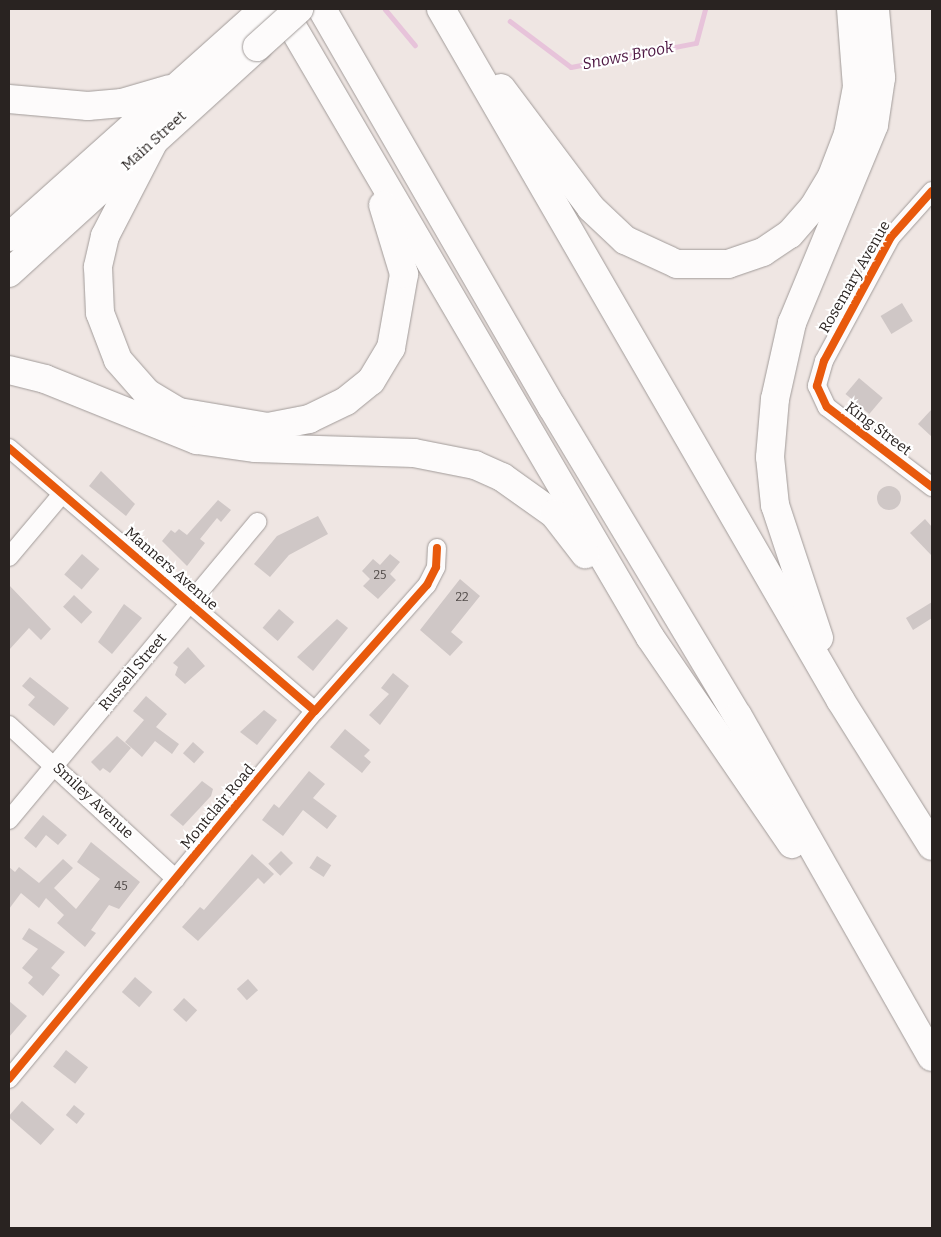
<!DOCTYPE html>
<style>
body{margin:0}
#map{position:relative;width:941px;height:1237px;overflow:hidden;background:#efe6e3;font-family:Bitter,serif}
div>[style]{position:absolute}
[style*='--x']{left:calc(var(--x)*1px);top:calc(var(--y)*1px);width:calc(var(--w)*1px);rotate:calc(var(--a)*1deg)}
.stream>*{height:4.5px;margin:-2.25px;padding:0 2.25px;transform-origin:2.25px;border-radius:2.25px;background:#e7c3da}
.building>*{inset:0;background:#cfc7c6;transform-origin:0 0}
.round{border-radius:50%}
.roads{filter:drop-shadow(0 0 1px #a19b99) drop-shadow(0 0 1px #a19b99)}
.minor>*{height:18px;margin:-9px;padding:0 9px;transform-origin:9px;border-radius:9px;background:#fdfbfb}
.trunk>*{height:28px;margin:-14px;padding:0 14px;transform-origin:14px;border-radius:14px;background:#fdfbfb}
.motorway>*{height:28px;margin:-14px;padding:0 14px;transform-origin:14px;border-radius:14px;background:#fdfbfb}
.bridges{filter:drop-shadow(0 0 1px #a19b99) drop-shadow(0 0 1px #a19b99)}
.trunk-bridge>*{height:28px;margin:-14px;padding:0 14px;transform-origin:14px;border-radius:14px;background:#fdfbfb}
.cycleway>*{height:8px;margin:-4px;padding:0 4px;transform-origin:4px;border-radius:4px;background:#e8590c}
span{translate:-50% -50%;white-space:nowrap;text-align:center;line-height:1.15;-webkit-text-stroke:4px #fff;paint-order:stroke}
.number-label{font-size:12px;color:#524c4a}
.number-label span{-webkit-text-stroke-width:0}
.street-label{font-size:15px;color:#292321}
.water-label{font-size:16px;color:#4d1642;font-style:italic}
.frame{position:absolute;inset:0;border:10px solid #292321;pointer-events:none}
</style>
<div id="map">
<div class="stream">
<div style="--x:385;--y:9;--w:47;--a:50.2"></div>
<div style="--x:510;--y:21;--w:76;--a:37"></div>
<div style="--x:571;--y:67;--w:127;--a:-10.9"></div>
<div style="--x:696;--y:43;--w:35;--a:-75"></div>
</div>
<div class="building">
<div style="left:902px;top:303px;width:21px;height:25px;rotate:59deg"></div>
<div style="left:859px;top:378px;width:31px;height:21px;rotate:40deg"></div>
<div style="clip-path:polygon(932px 409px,932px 437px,918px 424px)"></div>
<div style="clip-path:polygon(101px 471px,135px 504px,126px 516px,89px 486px)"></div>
<div class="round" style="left:877px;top:486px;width:24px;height:24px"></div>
<div style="clip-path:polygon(218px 500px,231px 510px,221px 522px,217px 518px,200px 539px,205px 543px,187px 566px,162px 541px,171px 530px,175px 533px,179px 529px,187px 535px)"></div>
<div style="clip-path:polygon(318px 516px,328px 534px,289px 555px,270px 577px,254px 564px,277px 536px)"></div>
<div style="clip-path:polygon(925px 519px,932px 527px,932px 556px,910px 533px)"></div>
<div style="left:82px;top:554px;width:23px;height:27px;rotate:41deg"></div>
<div style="clip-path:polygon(390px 554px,400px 562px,390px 574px,396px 580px,378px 599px,363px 586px,370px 579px,362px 571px,373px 559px,380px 565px)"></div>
<div style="clip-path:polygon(460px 579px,480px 596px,451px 632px,463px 642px,450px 656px,420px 630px)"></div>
<div style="clip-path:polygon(9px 585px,51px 629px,41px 640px,29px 628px,9px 650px)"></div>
<div style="left:74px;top:595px;width:25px;height:16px;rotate:43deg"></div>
<div style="clip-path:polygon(932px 602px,932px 618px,913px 630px,906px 618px)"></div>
<div style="clip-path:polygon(124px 604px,142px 618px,112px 654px,98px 642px)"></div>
<div style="left:279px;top:609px;width:20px;height:25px;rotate:41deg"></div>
<div style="clip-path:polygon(337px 619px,348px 628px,313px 671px,297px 657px)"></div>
<div style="clip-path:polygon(188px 647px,205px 666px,185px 684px,175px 675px,178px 667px,173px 663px)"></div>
<div style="clip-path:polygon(393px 673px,409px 686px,380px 725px,369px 715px,389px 694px,381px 688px)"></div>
<div style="clip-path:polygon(30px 677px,69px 708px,54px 726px,28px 705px,35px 697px,22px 686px)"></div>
<div style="clip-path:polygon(146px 696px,167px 714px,156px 727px,179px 744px,172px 754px,155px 741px,142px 757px,125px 742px,144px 720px,133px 711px)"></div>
<div style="clip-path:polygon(264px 710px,277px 720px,257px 745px,240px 732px)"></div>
<div style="clip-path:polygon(345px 729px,370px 750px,364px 756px,371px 762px,362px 773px,330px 747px)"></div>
<div style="clip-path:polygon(117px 736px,131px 748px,110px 773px,103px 768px,100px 771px,91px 762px)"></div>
<div style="left:193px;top:742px;width:15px;height:15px;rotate:42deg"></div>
<div style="clip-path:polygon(309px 771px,325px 784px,313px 798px,337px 816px,327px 829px,303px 810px,283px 836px,262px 820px,274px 804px,279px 808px)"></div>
<div style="clip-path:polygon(202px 781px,213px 789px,211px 796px,183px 826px,170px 815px)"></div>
<div style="clip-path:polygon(43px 815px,67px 835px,58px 845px,46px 835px,36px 848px,24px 838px)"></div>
<div style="clip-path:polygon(91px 842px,140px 882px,119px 909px,109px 905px,91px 930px,96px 933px,85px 947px,57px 923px,64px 915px,46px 898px,39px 908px,21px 893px,9px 909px,9px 867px,15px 872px,19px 867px,39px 883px,63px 859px,73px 868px,54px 888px,76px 909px,100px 879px,77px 862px)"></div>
<div style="left:281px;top:851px;width:17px;height:18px;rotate:45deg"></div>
<div style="clip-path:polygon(252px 854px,274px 874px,264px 884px,258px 878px,198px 941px,182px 927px,200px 907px,204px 910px)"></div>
<div style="left:317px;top:856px;width:17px;height:14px;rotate:33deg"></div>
<div style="clip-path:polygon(29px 928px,65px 952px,51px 968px,60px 975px,43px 996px,28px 983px,33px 977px,22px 968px,38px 949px,22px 939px)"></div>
<div style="left:135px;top:977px;width:23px;height:20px;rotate:41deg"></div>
<div style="left:248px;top:979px;width:15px;height:15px;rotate:48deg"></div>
<div style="left:184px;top:998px;width:18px;height:16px;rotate:43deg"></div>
<div style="clip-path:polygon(9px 1001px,27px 1016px,9px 1037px)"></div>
<div style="left:66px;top:1050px;width:28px;height:21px;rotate:38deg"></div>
<div style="left:22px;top:1101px;width:43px;height:21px;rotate:41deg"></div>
<div style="left:74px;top:1105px;width:14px;height:13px;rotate:39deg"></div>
</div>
<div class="roads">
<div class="minor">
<div style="--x:932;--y:191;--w:62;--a:131.7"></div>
<div style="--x:891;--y:237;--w:141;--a:118.4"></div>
<div style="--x:824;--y:361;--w:26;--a:106"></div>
<div style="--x:817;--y:386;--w:23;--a:65"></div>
<div style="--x:827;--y:407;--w:132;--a:37.3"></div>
<div style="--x:9;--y:448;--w:403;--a:40.7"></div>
<div style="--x:9;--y:557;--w:82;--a:-49.9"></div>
<div style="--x:9;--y:725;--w:227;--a:42.7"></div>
<div style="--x:9;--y:820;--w:388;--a:-50.2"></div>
<div style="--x:9;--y:1079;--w:479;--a:-50.3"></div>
<div style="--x:315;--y:711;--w:169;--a:-48.4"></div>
<div style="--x:427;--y:585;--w:20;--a:-63"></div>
<div style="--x:436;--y:567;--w:19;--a:-87"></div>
</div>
<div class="trunk">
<div style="--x:9;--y:237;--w:342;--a:-41.8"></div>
<div style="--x:9;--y:273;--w:336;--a:-42.3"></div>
</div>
<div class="motorway">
<div style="--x:282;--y:9;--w:728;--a:59.63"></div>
<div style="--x:650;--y:637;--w:251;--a:55.6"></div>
<div style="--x:322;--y:9;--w:460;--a:60"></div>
<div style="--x:552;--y:407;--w:361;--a:59"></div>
<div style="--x:738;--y:716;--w:392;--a:60.4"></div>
<div style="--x:441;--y:9;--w:799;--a:59.97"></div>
<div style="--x:841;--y:701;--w:171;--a:57.9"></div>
<div style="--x:501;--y:88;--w:150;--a:53.1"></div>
<div style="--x:591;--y:208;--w:47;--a:43.3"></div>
<div style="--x:625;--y:240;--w:57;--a:24.8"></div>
<div style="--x:677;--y:264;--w:51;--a:0"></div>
<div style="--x:728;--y:264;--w:37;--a:-19"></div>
<div style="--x:763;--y:252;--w:32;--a:-34"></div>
<div style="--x:790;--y:234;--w:35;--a:-49"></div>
<div style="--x:813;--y:208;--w:37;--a:-59"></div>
<div style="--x:832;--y:176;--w:45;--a:-69.1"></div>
<div style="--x:848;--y:134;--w:48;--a:-79.2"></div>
<div style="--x:857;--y:87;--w:78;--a:-94.4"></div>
<div style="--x:9;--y:99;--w:79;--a:5.1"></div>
<div style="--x:88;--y:106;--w:34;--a:-5"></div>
<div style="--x:122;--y:103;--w:50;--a:-16.3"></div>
<div style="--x:154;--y:141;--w:107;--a:117.3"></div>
<div style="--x:105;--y:236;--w:32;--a:103"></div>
<div style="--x:98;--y:267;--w:46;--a:87.5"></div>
<div style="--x:100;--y:313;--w:50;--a:69"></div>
<div style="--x:118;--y:360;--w:44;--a:48.7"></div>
<div style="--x:147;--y:393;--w:37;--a:31"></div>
<div style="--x:179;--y:412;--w:90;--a:9.6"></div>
<div style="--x:268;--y:427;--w:42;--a:-11"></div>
<div style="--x:309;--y:419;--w:41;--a:-25.9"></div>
<div style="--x:346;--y:401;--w:32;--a:-39"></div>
<div style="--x:371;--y:381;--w:39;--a:-59"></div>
<div style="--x:391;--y:348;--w:75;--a:-80"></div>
<div style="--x:404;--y:274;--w:72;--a:-106.9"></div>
<div style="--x:9;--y:370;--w:37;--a:14"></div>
<div style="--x:45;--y:379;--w:164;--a:21.9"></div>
<div style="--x:197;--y:440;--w:59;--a:7.9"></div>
<div style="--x:255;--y:448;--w:159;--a:1.8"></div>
<div style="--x:414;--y:453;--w:62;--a:11.1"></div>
<div style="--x:475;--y:465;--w:30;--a:24"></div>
<div style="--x:502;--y:477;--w:64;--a:35.4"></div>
<div style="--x:554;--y:514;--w:51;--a:52.2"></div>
<div style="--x:819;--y:638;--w:140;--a:-108.3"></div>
<div style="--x:775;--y:505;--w:48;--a:-95.9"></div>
<div style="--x:770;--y:457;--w:58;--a:-85.1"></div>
<div style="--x:775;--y:399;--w:78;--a:-77.4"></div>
<div style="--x:792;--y:323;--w:214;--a:-67.5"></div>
<div style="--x:874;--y:125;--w:48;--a:-81.5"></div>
<div style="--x:881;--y:78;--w:69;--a:-95"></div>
</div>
</div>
<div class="bridges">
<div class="trunk-bridge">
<div style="--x:257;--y:47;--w:57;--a:-42.1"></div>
</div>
</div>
<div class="cycleway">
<div style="--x:932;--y:191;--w:62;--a:131.7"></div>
<div style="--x:891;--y:237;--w:141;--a:118.4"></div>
<div style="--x:824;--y:361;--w:26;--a:106"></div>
<div style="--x:817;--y:386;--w:23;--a:65"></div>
<div style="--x:827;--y:407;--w:132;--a:37.3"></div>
<div style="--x:9;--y:448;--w:403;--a:40.7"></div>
<div style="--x:9;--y:1079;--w:479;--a:-50.3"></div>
<div style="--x:315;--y:711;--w:169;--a:-48.4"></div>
<div style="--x:427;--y:585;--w:20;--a:-63"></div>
<div style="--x:436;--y:567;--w:19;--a:-87"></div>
</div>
<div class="number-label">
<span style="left:380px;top:576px">25</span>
<span style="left:462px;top:598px">22</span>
<span style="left:121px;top:887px">45</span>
</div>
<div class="street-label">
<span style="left:154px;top:141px;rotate:-42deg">Main Street</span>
<span style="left:855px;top:277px;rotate:-60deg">Rosemary Avenue</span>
<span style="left:878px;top:429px;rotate:37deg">King Street</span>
<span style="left:171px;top:569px;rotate:41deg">Manners Avenue</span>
<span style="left:133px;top:672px;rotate:-50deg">Russell Street</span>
<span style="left:93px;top:801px;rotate:43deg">Smiley Avenue</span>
<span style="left:218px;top:807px;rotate:-50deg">Montclair Road</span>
</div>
<div class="water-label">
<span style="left:628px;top:56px;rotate:-11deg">Snows Brook</span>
</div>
<div class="frame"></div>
</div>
